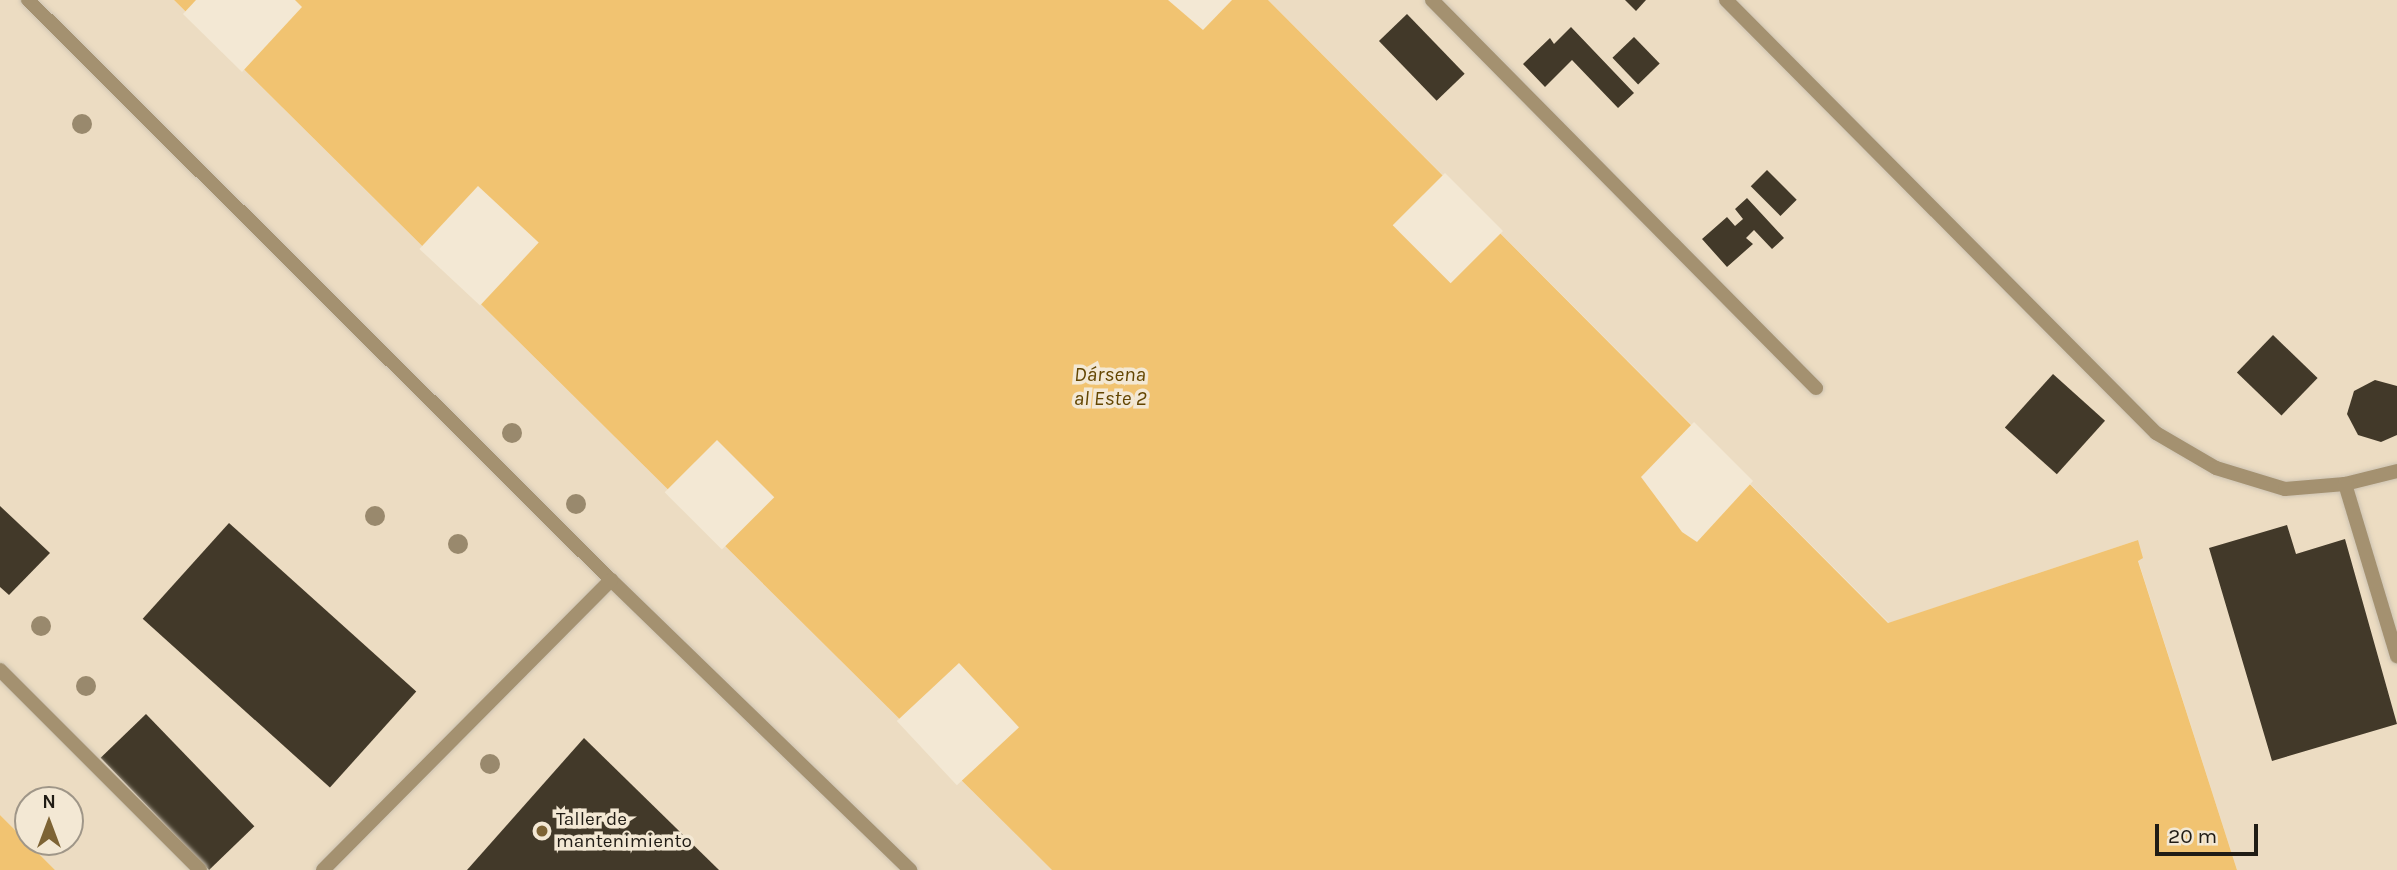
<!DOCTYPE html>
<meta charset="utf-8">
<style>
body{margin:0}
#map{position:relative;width:2397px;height:870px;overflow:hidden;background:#f3e8d4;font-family:Karla,sans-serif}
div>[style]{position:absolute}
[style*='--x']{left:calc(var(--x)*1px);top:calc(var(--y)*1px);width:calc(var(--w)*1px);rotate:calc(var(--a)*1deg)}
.built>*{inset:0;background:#ecdcc2}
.water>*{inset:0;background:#f1c371}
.pier>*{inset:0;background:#f3e8d4;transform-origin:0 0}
.building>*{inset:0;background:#423929;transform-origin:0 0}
.roads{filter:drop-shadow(0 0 2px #cdc3b2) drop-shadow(0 0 2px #cdc3b2)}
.lane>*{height:14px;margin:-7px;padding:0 7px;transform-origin:7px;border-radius:7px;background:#a49170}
.trees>*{width:20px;height:20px;margin:-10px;border-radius:50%;background:#99896d}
.dots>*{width:19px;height:19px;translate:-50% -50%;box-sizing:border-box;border:4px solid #f3e8d4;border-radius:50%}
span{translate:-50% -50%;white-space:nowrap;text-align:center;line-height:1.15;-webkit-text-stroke:7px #f3e8d4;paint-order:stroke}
.poi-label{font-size:19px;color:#201c15}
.left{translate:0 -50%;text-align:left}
.water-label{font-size:21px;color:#634500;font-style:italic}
.north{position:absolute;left:14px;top:786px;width:70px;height:70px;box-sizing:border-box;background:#f3e8d4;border:2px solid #9f9688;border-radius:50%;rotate:0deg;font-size:19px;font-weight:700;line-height:28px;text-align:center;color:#201c15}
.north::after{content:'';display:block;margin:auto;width:24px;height:32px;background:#7d6334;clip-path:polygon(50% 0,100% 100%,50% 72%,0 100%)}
.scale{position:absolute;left:2155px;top:824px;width:103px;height:32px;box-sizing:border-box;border:4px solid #201c15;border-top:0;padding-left:9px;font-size:21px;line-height:24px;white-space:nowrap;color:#201c15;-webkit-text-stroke:5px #f3e8d4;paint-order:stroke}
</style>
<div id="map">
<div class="built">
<div style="clip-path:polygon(evenodd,0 0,174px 0,1052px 870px,55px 870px,0 815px,0 0,28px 800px,70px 800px,70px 842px,28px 842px,28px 800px)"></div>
<div style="clip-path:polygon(1268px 0,2397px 0,2397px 870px,2237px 870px,2138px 560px,2138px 540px,1889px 623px)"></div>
</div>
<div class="water">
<div style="clip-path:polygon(174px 0,1268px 0,1888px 623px,2138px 540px,2143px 558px,2138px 561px,2237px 870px,1052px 870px)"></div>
<div style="clip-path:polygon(0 815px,55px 870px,0 870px)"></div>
</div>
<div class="pier">
<div style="clip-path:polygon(196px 0,295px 0,302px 7px,242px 72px,183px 14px)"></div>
<div style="clip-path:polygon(1168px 0,1232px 0,1203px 30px)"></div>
<div style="left:1445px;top:173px;width:82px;height:74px;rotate:45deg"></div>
<div style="left:478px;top:186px;width:83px;height:86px;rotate:43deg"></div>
<div style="clip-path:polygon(1694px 422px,1753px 481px,1697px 542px,1682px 532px,1641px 477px)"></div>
<div style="left:717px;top:440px;width:81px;height:74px;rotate:45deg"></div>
<div style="left:959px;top:663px;width:88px;height:85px;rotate:47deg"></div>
</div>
<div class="building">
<div style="clip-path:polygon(1625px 0,1646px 0,1636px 11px)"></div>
<div style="left:1407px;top:14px;width:83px;height:39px;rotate:46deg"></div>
<div style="clip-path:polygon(1571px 27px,1634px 93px,1618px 108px,1572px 60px,1545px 87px,1523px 64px,1550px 38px,1554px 44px)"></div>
<div style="left:1634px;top:37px;width:37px;height:30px;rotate:46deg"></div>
<div style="left:1767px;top:170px;width:42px;height:23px;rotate:45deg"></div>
<div style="clip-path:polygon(1747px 198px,1784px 238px,1772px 249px,1754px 230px,1746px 238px,1753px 244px,1727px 267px,1702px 239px,1727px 217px,1735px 226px,1743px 219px,1735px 209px)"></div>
<div style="left:2273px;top:335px;width:62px;height:52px;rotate:44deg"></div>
<div style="left:2053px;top:374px;width:70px;height:72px;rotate:42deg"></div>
<div style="clip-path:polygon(2375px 380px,2397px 386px,2397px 435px,2381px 442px,2358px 435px,2347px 414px,2354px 391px)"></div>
<div style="clip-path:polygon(0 506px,50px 553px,9px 595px,0 587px)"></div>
<div style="left:229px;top:523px;width:252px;height:129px;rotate:42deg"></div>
<div style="clip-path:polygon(2287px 525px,2296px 554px,2345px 539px,2397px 724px,2272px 761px,2209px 548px)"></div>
<div style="left:146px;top:714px;width:156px;height:63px;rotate:46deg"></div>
<div style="clip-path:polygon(584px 738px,719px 870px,467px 870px)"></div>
</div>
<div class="roads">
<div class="lane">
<div style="--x:28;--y:0;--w:822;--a:44.85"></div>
<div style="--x:611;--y:580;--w:417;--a:44.1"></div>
<div style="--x:1432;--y:0;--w:546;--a:45.3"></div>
<div style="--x:1726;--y:0;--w:610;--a:45.2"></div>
<div style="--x:2156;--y:433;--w:69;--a:30.3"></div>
<div style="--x:2216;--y:468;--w:72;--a:16.9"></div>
<div style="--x:2285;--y:489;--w:60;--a:-4.8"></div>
<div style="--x:2345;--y:484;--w:54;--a:-14"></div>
<div style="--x:2345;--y:484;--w:180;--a:73.2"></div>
<div style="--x:0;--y:670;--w:283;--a:45"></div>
<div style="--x:323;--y:870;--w:409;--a:-45.2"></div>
</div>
</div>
<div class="trees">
<div style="left:82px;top:124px"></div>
<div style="left:512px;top:433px"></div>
<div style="left:576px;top:504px"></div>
<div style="left:375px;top:516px"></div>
<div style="left:458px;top:544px"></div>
<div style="left:41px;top:626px"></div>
<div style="left:86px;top:686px"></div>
<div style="left:490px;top:764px"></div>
</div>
<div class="dots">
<div style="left:542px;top:831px;background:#7d6334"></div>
</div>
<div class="poi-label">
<span class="left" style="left:556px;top:831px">Taller de<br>mantenimiento</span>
</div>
<div class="water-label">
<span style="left:1110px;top:386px">Dársena<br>al Este 2</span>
</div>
<div class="north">N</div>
<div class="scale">20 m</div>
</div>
